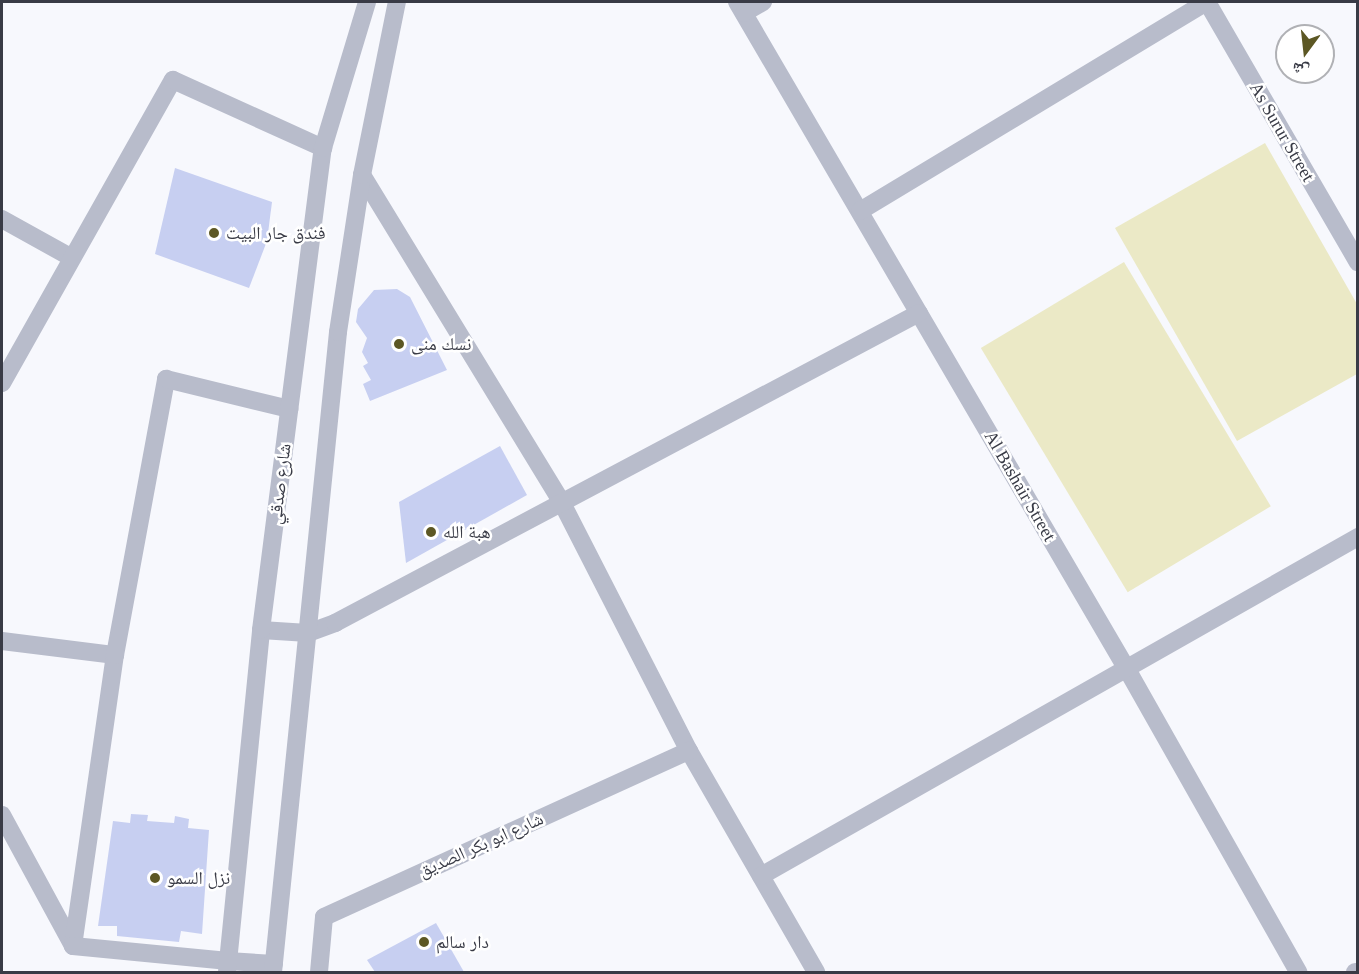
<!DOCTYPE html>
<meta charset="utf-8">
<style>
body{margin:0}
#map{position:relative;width:1359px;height:974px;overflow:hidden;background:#f7f8fd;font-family:"Times New Roman","Noto Naskh Arabic",serif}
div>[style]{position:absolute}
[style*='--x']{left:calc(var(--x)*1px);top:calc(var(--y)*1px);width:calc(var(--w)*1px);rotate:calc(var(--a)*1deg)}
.green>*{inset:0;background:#ebe9c6;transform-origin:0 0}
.building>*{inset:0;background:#c7cff1}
.minor>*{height:18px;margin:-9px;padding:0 9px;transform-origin:9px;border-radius:9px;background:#b8bccb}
.tertiary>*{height:18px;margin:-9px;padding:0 9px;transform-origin:9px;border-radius:9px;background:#b8bccb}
.dots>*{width:16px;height:16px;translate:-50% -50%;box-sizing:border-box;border:3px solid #fff;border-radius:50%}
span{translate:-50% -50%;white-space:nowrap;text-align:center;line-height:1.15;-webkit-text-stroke:5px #fff;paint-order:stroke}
.street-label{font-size:18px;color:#393b46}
.poi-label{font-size:18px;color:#393b46}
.left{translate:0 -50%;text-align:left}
.frame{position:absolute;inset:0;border:3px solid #393b46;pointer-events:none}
.north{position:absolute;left:1275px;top:24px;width:60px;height:60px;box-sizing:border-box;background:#fff;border:2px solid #b0b1b5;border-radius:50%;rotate:195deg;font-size:16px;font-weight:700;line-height:24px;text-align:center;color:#393b46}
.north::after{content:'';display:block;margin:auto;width:21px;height:27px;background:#5c5724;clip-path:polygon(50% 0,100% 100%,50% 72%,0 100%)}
</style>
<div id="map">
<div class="green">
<div style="clip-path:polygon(1265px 143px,1357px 304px,1357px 374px,1237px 441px,1115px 228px)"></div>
<div style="left:1124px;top:262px;width:285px;height:167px;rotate:59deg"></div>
</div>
<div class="building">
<div style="clip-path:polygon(175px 168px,272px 202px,267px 241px,249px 288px,155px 254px)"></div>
<div style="clip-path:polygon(397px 289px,410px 297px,447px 370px,370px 401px,363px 384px,371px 380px,363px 366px,368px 363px,362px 352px,367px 338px,356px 322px,358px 309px,374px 290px)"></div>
<div style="clip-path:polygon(500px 446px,527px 495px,406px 563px,399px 502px)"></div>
<div style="clip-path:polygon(131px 814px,148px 815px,147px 821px,174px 823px,175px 816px,189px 819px,188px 828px,209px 830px,202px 934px,181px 931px,179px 942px,117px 936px,117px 926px,98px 926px,113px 821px,130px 823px)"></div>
<div style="clip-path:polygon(436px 923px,464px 972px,375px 972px,367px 960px)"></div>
</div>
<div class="minor">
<div style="--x:737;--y:2;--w:775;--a:59.7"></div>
<div style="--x:1128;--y:671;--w:346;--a:60.5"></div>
<div style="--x:1207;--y:2;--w:301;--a:59.9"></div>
<div style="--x:744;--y:13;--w:22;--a:-30"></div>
<div style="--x:362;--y:175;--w:384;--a:58.6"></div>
<div style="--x:562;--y:503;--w:279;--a:62.9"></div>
<div style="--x:689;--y:751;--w:255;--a:60.1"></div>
<div style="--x:860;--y:211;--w:405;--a:-31.1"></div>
<div style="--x:2;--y:219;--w:80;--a:29.1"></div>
<div style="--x:2;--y:383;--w:348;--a:-60.6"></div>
<div style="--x:173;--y:80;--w:165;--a:24.4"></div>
<div style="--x:308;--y:633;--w:29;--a:-20"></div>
<div style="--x:335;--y:623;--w:661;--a:-27.96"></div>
<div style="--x:2;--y:641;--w:114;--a:7.1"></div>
<div style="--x:2;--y:815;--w:149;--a:61.5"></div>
<div style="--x:761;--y:876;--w:687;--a:-29.59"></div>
<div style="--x:73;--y:946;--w:294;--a:-81.8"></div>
<div style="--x:115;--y:655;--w:281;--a:-79.5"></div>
<div style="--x:166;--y:379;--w:127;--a:13.7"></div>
<div style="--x:73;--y:946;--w:156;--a:5.5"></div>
<div style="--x:319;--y:972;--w:55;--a:-84.8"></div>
<div style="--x:324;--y:917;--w:401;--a:-24.5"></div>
<div style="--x:1355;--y:972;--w:3;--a:0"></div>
</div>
<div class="tertiary">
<div style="--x:261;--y:630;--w:47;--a:3.7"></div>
<div style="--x:228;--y:961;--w:46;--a:3.7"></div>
<div style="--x:227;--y:972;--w:344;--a:-84.3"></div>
<div style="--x:261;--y:630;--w:486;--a:-82.7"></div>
<div style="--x:323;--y:148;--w:152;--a:-73.2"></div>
<div style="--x:273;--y:972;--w:643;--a:-84.2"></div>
<div style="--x:338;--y:332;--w:159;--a:-81.3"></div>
<div style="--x:362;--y:175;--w:177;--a:-78.6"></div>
</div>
<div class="dots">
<div style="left:214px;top:233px;background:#5c5724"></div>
<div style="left:399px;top:344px;background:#5c5724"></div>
<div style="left:431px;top:532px;background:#5c5724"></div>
<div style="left:155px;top:878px;background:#5c5724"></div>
<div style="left:424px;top:942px;background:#5c5724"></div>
</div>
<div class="street-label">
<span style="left:1282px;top:132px;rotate:60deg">As Surur Street</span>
<span style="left:280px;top:484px;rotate:-83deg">شارع صدقي</span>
<span style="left:1020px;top:486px;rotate:60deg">Al Bashair Street</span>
<span style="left:481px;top:845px;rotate:-24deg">شارع ابو بكر الصديق</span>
</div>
<div class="poi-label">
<span class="left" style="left:226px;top:233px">فندق جار البيت</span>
<span class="left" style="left:411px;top:344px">نسك منى</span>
<span class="left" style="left:443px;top:532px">هبة الله</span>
<span class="left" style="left:167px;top:878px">نزل السمو</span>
<span class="left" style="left:436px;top:942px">دار سالم</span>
</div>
<div class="frame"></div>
<div class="north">ش</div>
</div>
